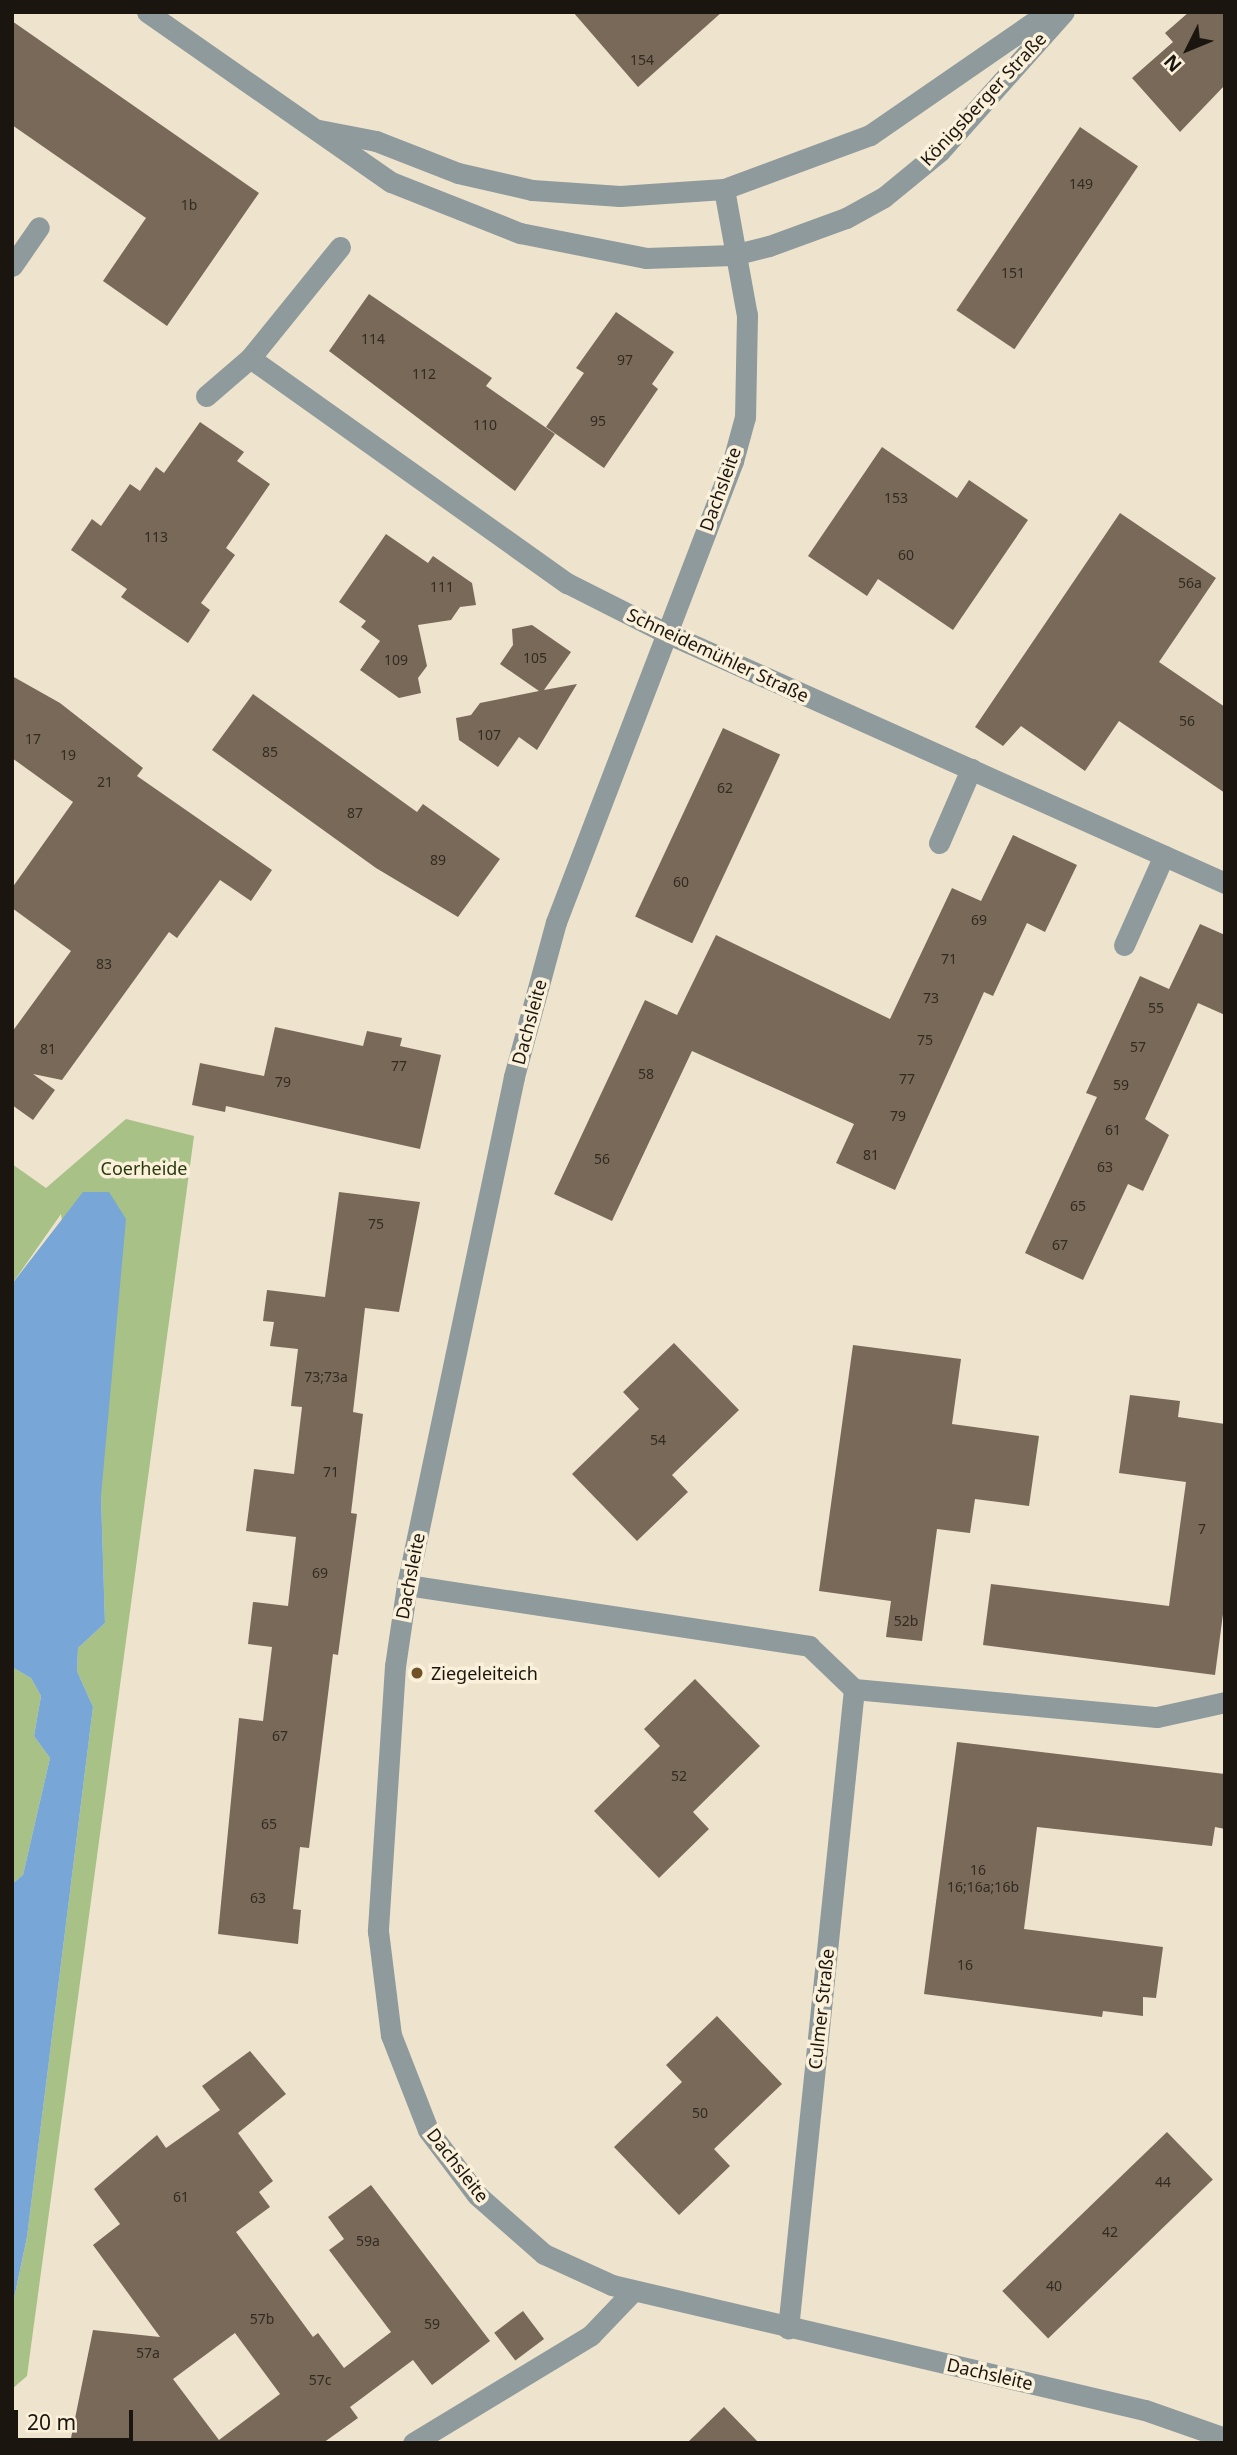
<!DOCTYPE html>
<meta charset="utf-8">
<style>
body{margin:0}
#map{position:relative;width:1237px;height:2455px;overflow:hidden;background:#eee3cd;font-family:"Noto Sans",sans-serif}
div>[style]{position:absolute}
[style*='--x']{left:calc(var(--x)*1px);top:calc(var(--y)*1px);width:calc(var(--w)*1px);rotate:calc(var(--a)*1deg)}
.green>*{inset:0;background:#a7c187}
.water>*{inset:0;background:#78a6d6}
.building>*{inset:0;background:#796959;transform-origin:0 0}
.minor>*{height:21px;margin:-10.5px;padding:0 10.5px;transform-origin:10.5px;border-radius:10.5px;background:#8e9a9c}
.dots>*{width:19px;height:19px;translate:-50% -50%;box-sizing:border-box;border:4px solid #fbf0da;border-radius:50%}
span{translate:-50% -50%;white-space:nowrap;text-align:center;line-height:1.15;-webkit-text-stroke:7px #fbf0da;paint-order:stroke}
.number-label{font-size:14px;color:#322b22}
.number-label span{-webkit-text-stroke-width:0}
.street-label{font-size:18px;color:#1a160f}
.park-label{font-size:18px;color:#293a0f}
.poi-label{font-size:18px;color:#1a160f}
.left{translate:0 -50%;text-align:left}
.frame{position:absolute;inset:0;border:14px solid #1a160f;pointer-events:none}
.north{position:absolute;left:1153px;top:14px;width:70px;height:70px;-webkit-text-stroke:5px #fbf0da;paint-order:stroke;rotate:227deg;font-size:19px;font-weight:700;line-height:28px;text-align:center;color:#1a160f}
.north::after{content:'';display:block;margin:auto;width:24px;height:32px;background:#1a160f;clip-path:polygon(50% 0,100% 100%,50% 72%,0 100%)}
.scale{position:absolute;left:14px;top:2410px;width:119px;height:32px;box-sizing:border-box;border:4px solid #1a160f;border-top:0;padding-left:9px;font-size:21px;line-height:24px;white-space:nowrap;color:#1a160f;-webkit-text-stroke:5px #fbf0da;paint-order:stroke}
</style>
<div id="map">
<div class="green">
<div style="clip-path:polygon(126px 1119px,194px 1136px,27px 2376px,12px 2389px,12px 2308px,27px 2237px,93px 1707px,77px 1671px,78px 1648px,105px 1623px,101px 1496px,61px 1214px,12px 1284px,12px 1164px,46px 1188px)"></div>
<div style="clip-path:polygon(12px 1667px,31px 1678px,41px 1696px,34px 1736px,50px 1758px,23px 1875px,12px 1884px)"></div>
</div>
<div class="water">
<div style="clip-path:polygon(83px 1192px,109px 1192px,126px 1219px,101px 1496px,105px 1623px,78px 1648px,77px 1671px,93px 1707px,27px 2237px,12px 2308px,12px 1884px,23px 1875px,50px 1758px,34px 1736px,41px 1696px,31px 1678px,12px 1667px,12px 1284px)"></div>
</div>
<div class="building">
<div style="clip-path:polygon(573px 12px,722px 12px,638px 87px)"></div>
<div style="clip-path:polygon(1189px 12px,1225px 12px,1225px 85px,1180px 132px,1132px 78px,1173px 42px,1165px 33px)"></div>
<div style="clip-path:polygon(12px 21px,259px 193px,167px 326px,103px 281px,146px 218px,12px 125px)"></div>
<div style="left:1080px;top:127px;width:70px;height:221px;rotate:34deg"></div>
<div style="clip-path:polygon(369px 294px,492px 378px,486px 386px,555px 434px,515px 491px,329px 351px)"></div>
<div style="clip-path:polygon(616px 312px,674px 352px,652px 384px,658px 389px,604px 468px,546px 427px,584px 373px,576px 368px)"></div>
<div style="clip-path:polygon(200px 422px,244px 452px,237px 461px,270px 484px,226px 548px,235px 555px,201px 603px,210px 610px,188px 643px,121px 597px,127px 589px,71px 550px,92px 519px,101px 526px,130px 484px,140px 491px,156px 467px,164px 473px)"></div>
<div style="clip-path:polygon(882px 447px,957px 498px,969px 480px,1028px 520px,953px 630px,878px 579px,867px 596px,808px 556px)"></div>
<div style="clip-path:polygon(1120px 513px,1216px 578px,1159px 662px,1225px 707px,1225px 793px,1119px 721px,1085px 771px,1021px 726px,1003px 746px,975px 727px)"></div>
<div style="clip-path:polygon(386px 534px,428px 563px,433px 556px,472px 583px,476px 605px,460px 607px,451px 620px,418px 625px,427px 666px,418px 678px,421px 693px,399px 698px,360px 670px,380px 641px,361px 627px,366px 621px,339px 602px)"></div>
<div style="clip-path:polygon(532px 625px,571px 652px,544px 690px,577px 684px,537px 750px,519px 737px,498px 767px,459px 740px,456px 718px,471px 715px,480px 703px,539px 691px,500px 664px,513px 645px,512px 629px)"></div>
<div style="clip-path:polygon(12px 676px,60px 703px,143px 768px,137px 776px,272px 870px,251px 901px,220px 880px,177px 938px,169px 932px,62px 1080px,33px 1074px,55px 1090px,33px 1120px,12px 1105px,12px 1032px,71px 951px,12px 908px,12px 888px,73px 802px,12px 758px)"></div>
<div style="clip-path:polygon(253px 694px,417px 812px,423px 804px,500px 859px,458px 917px,376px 868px,212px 750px)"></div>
<div style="left:723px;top:728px;width:63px;height:208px;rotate:25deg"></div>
<div style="clip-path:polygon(1013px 835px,1077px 865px,1045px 932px,1027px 923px,993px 996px,984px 992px,895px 1190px,836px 1163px,854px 1124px,692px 1051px,612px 1221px,554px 1194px,645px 1000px,677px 1015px,716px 935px,890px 1019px,952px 888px,981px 901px)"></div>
<div style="clip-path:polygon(1200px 924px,1225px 935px,1225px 1015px,1198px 1003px,1145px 1119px,1169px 1135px,1143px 1191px,1128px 1184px,1083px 1280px,1025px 1253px,1097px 1097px,1086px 1093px,1140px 976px,1169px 989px)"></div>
<div style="clip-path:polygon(275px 1027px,363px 1046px,367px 1031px,402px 1038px,400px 1046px,441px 1055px,420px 1149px,226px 1106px,225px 1112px,192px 1105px,200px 1063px,264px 1076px)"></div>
<div style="clip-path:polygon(339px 1192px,420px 1202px,399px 1312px,365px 1308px,353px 1412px,363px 1414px,351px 1513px,357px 1514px,338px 1655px,333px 1654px,309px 1848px,300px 1847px,293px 1909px,301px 1910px,298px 1944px,218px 1934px,239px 1718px,263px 1721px,272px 1647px,248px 1644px,253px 1602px,288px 1606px,296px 1537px,246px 1531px,254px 1469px,294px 1474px,302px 1407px,291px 1406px,298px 1349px,270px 1346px,274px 1322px,263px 1321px,267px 1290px,325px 1297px)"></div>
<div style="clip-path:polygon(674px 1343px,739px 1410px,672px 1475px,688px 1492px,637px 1541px,572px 1474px,639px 1409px,623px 1392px)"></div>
<div style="clip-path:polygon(853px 1345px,961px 1359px,952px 1424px,1039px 1436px,1029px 1506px,975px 1499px,970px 1533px,937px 1529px,922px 1641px,886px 1637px,891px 1601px,819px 1591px)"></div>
<div style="clip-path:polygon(1130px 1395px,1180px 1401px,1178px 1417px,1225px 1424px,1223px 1614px,1215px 1675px,983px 1645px,991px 1584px,1169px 1606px,1186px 1482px,1119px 1473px)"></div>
<div style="clip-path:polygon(695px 1679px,760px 1746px,693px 1812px,709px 1829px,659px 1878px,594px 1811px,660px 1746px,644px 1729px)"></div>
<div style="clip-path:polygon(957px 1742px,1225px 1774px,1225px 1829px,1215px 1827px,1212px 1846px,1037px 1827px,1024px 1929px,1163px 1947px,1156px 1998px,1143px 1997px,1143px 2016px,1103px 2011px,1102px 2017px,924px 1994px)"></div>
<div style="clip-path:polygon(717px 2016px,782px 2084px,714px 2149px,730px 2166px,679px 2215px,614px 2147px,682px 2082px,666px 2065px)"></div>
<div style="clip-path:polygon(evenodd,250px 2051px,286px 2094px,238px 2133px,273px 2181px,259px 2192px,270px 2207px,236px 2232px,313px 2337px,318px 2333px,344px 2368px,391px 2332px,329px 2250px,344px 2239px,328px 2217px,371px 2185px,490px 2341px,432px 2385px,413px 2360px,350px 2407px,358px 2418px,323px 2443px,70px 2443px,93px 2330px,160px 2337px,93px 2245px,120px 2224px,94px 2189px,157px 2135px,166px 2148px,220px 2110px,202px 2086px,250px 2051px,235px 2333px,280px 2394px,219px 2440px,173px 2379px,235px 2333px)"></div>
<div style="left:1167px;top:2132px;width:66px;height:229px;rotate:46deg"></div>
<div style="left:523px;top:2311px;width:35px;height:36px;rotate:53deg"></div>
<div style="clip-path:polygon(724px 2407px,759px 2443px,687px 2443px)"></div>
</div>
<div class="minor">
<div style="--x:147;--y:12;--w:297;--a:34.9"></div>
<div style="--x:391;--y:182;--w:139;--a:21.6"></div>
<div style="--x:520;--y:233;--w:128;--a:11.2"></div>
<div style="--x:646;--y:258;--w:87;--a:-2"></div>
<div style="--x:733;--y:255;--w:37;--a:-14"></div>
<div style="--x:769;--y:246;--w:82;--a:-20"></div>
<div style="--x:846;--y:218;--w:43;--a:-28.9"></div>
<div style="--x:884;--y:197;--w:72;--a:-39.4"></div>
<div style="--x:940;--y:151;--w:186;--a:-48.3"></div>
<div style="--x:319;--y:130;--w:58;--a:10.9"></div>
<div style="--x:376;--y:141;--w:88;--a:21.3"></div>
<div style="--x:458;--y:173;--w:76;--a:12.9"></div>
<div style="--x:532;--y:190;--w:88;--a:3.9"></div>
<div style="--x:620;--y:196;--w:104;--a:-3.9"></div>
<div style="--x:724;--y:189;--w:156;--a:-20.3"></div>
<div style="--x:870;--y:135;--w:216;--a:-34.6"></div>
<div style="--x:724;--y:189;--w:128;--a:79.7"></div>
<div style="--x:747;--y:315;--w:102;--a:91.1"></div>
<div style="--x:745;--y:417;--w:46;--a:105.3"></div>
<div style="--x:733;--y:461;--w:494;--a:111"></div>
<div style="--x:556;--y:922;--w:161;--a:105.2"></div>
<div style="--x:514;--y:1077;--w:519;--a:101.89"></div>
<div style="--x:407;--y:1585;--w:82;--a:98.4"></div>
<div style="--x:395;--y:1666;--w:266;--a:93.7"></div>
<div style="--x:378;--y:1931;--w:105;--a:82.9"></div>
<div style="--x:391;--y:2035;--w:102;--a:68.7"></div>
<div style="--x:428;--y:2130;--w:81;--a:53"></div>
<div style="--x:477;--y:2195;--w:89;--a:41.4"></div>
<div style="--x:544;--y:2254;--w:75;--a:24.5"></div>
<div style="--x:612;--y:2285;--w:547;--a:13.2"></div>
<div style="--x:1145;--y:2410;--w:85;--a:19.3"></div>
<div style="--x:340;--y:247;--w:143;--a:129"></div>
<div style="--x:250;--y:358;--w:389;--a:35.4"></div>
<div style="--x:567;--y:583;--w:109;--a:26.8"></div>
<div style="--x:664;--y:632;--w:615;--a:24.1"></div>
<div style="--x:12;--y:266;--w:47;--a:-55.3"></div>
<div style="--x:206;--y:396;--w:58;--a:-40.8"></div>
<div style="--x:939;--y:843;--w:81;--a:-66.6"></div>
<div style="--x:1124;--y:945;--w:98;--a:-66"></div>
<div style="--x:407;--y:1585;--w:407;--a:8.6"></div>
<div style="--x:809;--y:1646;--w:62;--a:43.7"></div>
<div style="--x:854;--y:1689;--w:643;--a:95.89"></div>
<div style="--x:854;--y:1689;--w:304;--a:5.3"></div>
<div style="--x:1157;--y:1717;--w:70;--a:-12.4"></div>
<div style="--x:413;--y:2443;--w:208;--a:-31.2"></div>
<div style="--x:591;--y:2335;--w:61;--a:-46.3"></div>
</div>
<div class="dots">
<div style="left:417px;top:1673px;background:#705226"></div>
</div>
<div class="number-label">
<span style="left:642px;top:60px">154</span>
<span style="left:1081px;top:184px">149</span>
<span style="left:189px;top:205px">1b</span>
<span style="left:1013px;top:273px">151</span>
<span style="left:373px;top:339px">114</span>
<span style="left:625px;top:360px">97</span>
<span style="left:424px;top:374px">112</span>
<span style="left:598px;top:421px">95</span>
<span style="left:485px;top:425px">110</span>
<span style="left:896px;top:498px">153</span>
<span style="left:156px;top:537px">113</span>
<span style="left:906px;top:555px">60</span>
<span style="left:1190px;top:583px">56a</span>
<span style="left:442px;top:587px">111</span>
<span style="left:535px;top:658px">105</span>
<span style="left:396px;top:660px">109</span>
<span style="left:1187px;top:721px">56</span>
<span style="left:489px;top:735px">107</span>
<span style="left:33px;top:739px">17</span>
<span style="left:270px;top:752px">85</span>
<span style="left:68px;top:755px">19</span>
<span style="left:105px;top:782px">21</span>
<span style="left:725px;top:788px">62</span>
<span style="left:355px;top:813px">87</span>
<span style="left:438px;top:860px">89</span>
<span style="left:681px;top:882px">60</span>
<span style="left:979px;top:920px">69</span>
<span style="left:949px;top:959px">71</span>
<span style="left:104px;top:964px">83</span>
<span style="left:931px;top:998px">73</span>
<span style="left:1156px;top:1008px">55</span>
<span style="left:925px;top:1040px">75</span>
<span style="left:1138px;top:1047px">57</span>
<span style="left:48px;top:1049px">81</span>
<span style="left:399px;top:1066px">77</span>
<span style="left:646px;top:1074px">58</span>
<span style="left:907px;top:1079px">77</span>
<span style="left:283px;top:1082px">79</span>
<span style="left:1121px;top:1085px">59</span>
<span style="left:898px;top:1116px">79</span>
<span style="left:1113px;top:1130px">61</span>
<span style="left:871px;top:1155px">81</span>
<span style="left:602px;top:1159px">56</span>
<span style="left:1105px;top:1167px">63</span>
<span style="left:1078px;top:1206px">65</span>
<span style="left:376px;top:1224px">75</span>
<span style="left:1060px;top:1245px">67</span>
<span style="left:326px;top:1377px">73;73a</span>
<span style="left:658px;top:1440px">54</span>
<span style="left:331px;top:1472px">71</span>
<span style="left:1202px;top:1529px">7</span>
<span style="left:320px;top:1573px">69</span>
<span style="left:906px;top:1621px">52b</span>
<span style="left:280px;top:1736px">67</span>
<span style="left:679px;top:1776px">52</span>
<span style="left:269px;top:1824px">65</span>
<span style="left:978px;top:1870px">16</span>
<span style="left:983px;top:1887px">16;16a;16b</span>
<span style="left:258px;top:1898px">63</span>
<span style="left:965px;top:1965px">16</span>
<span style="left:700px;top:2113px">50</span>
<span style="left:1163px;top:2182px">44</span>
<span style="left:181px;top:2197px">61</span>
<span style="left:1110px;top:2232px">42</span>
<span style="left:368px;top:2241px">59a</span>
<span style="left:1054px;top:2286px">40</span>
<span style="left:262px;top:2319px">57b</span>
<span style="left:432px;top:2324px">59</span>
<span style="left:148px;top:2353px">57a</span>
<span style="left:320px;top:2380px">57c</span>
</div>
<div class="street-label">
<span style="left:983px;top:99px;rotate:-47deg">Königsberger Straße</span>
<span style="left:720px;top:489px;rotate:-70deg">Dachsleite</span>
<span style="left:718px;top:655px;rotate:25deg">Schneidemühler Straße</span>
<span style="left:529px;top:1022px;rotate:-75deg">Dachsleite</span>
<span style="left:410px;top:1576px;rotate:-79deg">Dachsleite</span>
<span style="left:821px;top:2009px;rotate:-84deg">Culmer Straße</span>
<span style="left:458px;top:2165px;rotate:52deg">Dachsleite</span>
<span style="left:990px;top:2374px;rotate:13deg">Dachsleite</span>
</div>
<div class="park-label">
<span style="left:144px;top:1168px">Coerheide</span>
</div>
<div class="poi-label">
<span class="left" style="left:431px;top:1673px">Ziegeleiteich</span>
</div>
<div class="frame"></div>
<div class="north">N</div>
<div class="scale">20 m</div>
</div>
